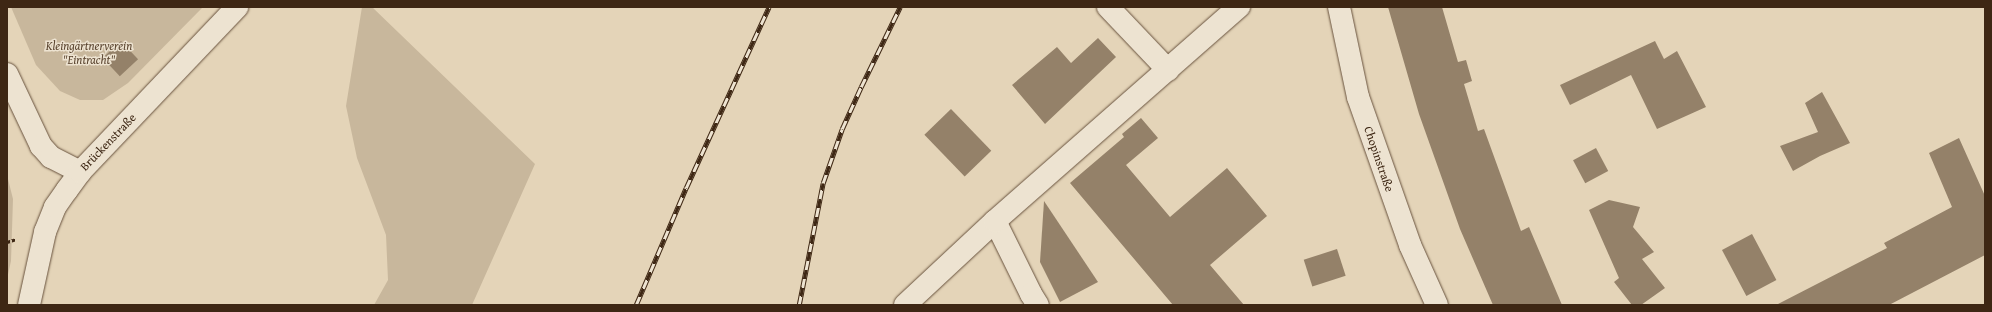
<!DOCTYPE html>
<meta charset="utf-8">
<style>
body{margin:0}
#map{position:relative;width:1992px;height:312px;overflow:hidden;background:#e4d4b8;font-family:"Gentium Book Plus",serif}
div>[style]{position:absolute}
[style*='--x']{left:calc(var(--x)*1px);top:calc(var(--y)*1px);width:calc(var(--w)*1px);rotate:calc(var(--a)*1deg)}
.green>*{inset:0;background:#c8b79c}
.building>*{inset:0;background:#948169;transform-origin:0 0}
.path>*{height:2.5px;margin-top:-1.25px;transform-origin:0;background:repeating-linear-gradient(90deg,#3e2714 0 3px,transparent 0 5px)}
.roads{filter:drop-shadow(0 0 1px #68523d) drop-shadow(0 0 1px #68523d)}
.minor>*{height:22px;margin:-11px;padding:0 11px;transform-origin:11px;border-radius:11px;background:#ede3d1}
.rail>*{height:4.5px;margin-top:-2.25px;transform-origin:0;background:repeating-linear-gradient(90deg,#ede3d1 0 9px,#3e2714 0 18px);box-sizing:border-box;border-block:1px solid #3e2714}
span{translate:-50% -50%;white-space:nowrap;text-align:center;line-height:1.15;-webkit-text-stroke:3px #ede3d1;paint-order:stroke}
.park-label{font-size:12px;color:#5a442f;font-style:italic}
.street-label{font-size:12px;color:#3e2714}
.frame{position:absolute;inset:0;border:8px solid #3e2714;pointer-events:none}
</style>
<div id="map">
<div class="green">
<div style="clip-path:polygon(11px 7px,203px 7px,128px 83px,103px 100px,80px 100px,60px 91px,36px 65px)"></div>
<div style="clip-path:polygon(362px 7px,372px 7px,535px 164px,472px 305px,374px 305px,388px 280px,386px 235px,357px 158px,346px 106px)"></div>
<div style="clip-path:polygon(7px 175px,13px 199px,11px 261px,7px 279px)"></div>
</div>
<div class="building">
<div style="clip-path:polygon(1388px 7px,1442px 7px,1458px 62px,1466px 60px,1472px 81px,1464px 84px,1478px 131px,1484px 129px,1521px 231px,1529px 227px,1562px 305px,1493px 305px,1460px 229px,1419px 114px)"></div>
<div style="clip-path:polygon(1098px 38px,1116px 57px,1045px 124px,1012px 85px,1057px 47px,1071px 63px)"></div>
<div style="left:121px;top:41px;width:25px;height:25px;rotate:47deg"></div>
<div style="clip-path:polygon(1655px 41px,1664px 59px,1677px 51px,1706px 107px,1657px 129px,1631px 75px,1570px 105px,1560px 85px)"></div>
<div style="clip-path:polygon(1822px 92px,1850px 143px,1820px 156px,1793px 171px,1780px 146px,1818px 132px,1805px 103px)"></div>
<div style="left:951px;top:109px;width:58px;height:37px;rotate:46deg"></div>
<div style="clip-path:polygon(1141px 118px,1158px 138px,1126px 165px,1170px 217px,1227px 168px,1267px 216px,1210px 265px,1244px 305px,1173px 305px,1070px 183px,1124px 137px,1122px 134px)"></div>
<div style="clip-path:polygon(1959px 138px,1985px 196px,1985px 255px,1889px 305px,1776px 305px,1887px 248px,1884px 243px,1952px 207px,1929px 153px)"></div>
<div style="left:1596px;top:148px;width:26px;height:26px;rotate:62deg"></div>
<div style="clip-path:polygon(1609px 200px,1640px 207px,1633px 227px,1654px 252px,1642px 259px,1665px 288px,1641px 305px,1632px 305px,1614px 282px,1619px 278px,1589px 210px)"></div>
<div style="clip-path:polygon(1044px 201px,1098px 282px,1060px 302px,1040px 262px)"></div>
<div style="left:1752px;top:234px;width:52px;height:34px;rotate:62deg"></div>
<div style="left:1337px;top:249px;width:28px;height:35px;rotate:72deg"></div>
</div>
<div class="path">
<div style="--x:7;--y:242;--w:9;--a:-18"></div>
</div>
<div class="roads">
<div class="minor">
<div style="--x:1108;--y:7;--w:87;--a:46.4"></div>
<div style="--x:1339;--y:7;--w:92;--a:78.1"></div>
<div style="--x:1358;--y:97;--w:157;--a:70.6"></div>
<div style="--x:1410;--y:245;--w:66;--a:65.8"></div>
<div style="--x:7;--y:74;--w:80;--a:64.7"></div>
<div style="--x:41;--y:146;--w:15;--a:48"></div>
<div style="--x:51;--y:157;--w:33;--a:27"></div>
<div style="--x:995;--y:221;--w:81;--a:63.7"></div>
<div style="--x:1031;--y:294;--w:13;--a:58"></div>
<div style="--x:29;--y:305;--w:75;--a:-77.6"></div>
<div style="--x:45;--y:232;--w:27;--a:-68"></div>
<div style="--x:55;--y:207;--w:21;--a:-55"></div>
<div style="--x:67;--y:190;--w:22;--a:-54"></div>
<div style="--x:80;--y:172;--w:228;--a:-46.4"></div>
<div style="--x:905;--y:305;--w:123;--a:-43"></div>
<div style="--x:995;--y:221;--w:325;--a:-41.3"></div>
</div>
</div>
<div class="rail">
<div style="--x:636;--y:305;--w:127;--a:-66.9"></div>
<div style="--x:686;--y:188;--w:199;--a:-65.4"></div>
<div style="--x:799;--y:305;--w:124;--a:-78.9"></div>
<div style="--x:823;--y:183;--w:57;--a:-70.6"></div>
<div style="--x:842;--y:129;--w:46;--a:-65.7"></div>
<div style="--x:861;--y:87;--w:89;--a:-64"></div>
</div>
<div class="park-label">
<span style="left:89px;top:53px">Kleingärtnerverein<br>"Eintracht"</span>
</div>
<div class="street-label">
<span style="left:108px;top:142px;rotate:-46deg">Brückenstraße</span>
<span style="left:1379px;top:159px;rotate:71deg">Chopinstraße</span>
</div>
<div class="frame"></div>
</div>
